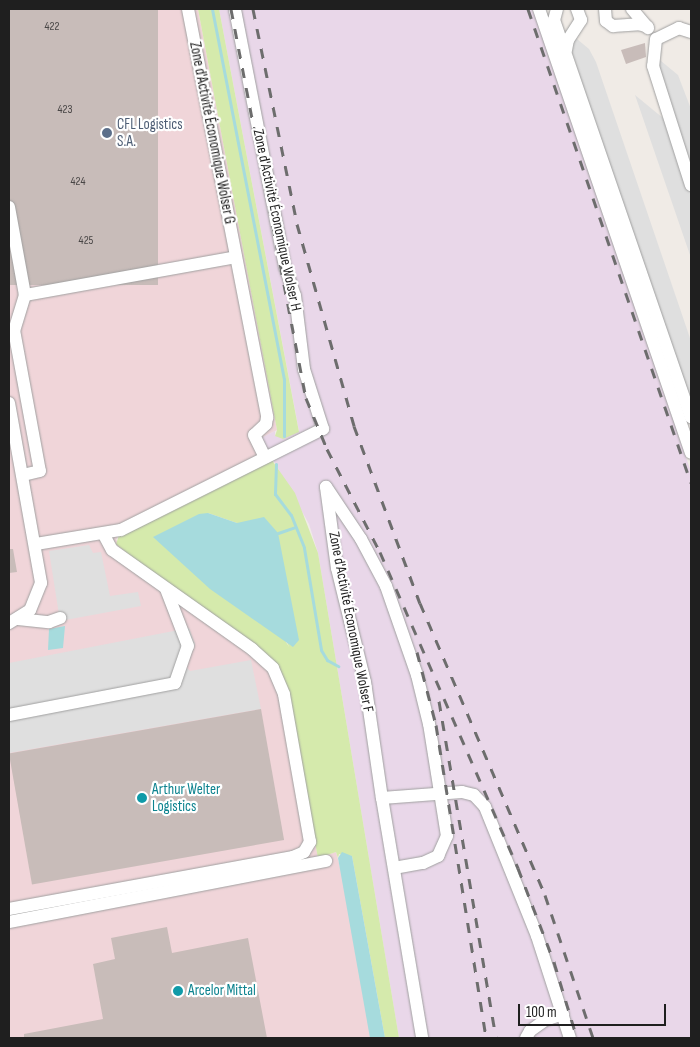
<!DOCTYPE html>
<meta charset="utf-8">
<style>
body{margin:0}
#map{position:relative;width:700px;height:1047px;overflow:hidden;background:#f0ebe6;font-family:"Sofia Sans Condensed",sans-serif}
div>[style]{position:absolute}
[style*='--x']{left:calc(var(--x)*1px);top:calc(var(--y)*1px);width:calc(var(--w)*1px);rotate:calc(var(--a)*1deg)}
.commercial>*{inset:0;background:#f0d5d9}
.industrial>*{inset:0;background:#e9d7e9}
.grass>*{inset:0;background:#d5eaac}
.parking>*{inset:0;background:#dfdfdf}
.water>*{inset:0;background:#a6dbdd}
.stream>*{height:3px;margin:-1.5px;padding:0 1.5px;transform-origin:1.5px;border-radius:1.5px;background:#a6dbdd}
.building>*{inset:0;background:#c8bcb9;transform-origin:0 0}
.roads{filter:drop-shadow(0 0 1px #a0a0a0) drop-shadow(0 0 1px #a0a0a0)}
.minor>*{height:12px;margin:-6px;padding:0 6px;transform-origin:6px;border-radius:6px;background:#fff}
.rail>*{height:3px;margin-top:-1.5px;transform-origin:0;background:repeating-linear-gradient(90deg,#6d6d6d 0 10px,transparent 0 20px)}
.dots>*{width:14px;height:14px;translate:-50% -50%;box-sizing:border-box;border:2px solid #fff;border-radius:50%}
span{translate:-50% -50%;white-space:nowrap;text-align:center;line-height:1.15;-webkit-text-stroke:4.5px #fff;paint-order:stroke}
.number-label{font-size:12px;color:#494646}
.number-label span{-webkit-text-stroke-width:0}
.service-label{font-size:15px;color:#4e5e75}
.left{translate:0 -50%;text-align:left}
.street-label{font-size:15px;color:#1f1f1f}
.culture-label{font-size:15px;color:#0d838f}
.frame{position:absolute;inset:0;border:10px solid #1f1f1f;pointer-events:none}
.scale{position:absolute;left:518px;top:1004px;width:148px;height:22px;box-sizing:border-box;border:2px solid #1f1f1f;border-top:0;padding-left:6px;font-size:15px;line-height:18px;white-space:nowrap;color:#1f1f1f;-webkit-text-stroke:4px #fff;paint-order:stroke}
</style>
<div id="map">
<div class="commercial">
<div style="clip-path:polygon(9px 9px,198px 9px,277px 430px,261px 438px,269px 456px,121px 530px,116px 540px,283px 680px,318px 858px,336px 852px,385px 1038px,9px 1038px)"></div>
</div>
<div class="industrial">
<div style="clip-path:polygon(219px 9px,533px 9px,691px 472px,691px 1038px,399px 1038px,318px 553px,309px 524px,261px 438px,275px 431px,275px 436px,299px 431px)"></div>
</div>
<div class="grass">
<div style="clip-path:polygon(198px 9px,219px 9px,299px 432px,283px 439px,275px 436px,277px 430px)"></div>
<div style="clip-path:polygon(evenodd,269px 456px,295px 493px,318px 553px,399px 1038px,385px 1038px,352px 856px,339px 854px,338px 858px,336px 852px,318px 858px,283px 680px,116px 544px,121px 530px,269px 456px,208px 513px,237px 523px,289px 647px,208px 513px)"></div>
</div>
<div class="parking">
<div style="clip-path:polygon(571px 34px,589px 49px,596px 62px,691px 341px,691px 417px,568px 40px)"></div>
<div style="clip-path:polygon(655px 56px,678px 75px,691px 109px,691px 258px,635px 95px,669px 123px)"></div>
<div style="clip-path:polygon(89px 545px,93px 553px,101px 552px,110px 596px,138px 592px,141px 606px,60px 621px,49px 551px)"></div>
<div style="clip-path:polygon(189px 628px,195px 644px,186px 667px,190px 671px,251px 660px,261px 709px,9px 753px,9px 663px)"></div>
</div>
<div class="water">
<div style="clip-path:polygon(208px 513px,237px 523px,264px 517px,278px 533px,299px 640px,293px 647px,210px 589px,153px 537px,199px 514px)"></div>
<div style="clip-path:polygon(65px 626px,63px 648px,48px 650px,49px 629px)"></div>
<div style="clip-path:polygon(342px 852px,352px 856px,385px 1038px,370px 1038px,338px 858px)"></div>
</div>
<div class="stream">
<div style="--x:212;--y:9;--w:377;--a:79"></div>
<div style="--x:284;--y:379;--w:57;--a:90"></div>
<div style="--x:276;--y:464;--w:30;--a:92"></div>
<div style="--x:275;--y:494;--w:26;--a:53"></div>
<div style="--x:291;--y:515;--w:35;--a:68"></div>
<div style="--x:304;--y:548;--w:103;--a:80.5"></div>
<div style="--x:321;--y:650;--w:12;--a:59"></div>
<div style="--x:327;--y:660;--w:13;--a:29"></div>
<div style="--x:278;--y:533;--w:18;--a:-19"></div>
</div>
<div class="building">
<div style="left:10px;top:9px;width:148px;height:276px"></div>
<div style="clip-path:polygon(645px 43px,646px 57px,626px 64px,621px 50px)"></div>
<div style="clip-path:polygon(9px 549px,13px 549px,17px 572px,9px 573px)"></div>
<div style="left:261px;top:709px;width:133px;height:256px;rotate:80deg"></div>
<div style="clip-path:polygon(167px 927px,172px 953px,248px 938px,267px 1038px,24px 1038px,24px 1034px,103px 1019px,93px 964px,115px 959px,111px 938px)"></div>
</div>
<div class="roads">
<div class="minor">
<div style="--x:188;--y:9;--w:416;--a:79"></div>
<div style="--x:267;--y:417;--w:7;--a:98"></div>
<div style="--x:266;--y:424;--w:16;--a:137"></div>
<div style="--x:254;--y:435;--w:25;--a:64"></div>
<div style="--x:539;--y:9;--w:469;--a:71.1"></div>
<div style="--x:557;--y:9;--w:11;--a:105"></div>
<div style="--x:554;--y:20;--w:420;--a:71"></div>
<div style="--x:605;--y:9;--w:12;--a:85"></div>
<div style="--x:606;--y:21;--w:9;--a:36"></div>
<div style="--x:613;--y:26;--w:26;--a:-4"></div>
<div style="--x:639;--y:24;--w:9;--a:18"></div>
<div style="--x:632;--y:9;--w:25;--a:50"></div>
<div style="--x:691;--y:32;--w:13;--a:-162"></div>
<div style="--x:679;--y:28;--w:25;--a:154"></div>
<div style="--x:656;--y:39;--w:27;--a:96"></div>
<div style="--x:653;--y:66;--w:125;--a:72.3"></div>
<div style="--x:566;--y:50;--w:10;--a:-79"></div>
<div style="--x:568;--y:40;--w:24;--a:-57"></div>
<div style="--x:581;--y:20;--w:12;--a:-110"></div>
<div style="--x:9;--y:207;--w:89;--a:79.7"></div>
<div style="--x:25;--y:295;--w:37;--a:107"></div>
<div style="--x:14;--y:330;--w:143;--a:79.6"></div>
<div style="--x:40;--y:471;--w:17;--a:167"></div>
<div style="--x:25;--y:295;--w:214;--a:-10.2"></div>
<div style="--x:9;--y:403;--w:183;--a:79.9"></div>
<div style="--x:41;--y:583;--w:29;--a:112"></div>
<div style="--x:30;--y:610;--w:25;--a:148"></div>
<div style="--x:36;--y:544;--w:86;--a:-9.4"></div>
<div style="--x:121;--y:530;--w:226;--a:-26.6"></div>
<div style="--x:323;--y:429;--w:63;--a:-107.6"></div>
<div style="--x:304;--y:369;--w:74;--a:-97"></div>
<div style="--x:295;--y:296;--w:31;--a:-109"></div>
<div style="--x:285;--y:267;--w:263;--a:-101"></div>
<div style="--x:18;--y:619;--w:31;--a:6"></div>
<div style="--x:49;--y:622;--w:12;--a:-20"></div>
<div style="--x:9;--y:715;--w:169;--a:-10.9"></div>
<div style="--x:175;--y:683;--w:39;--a:-71"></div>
<div style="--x:188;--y:646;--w:61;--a:-111.1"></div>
<div style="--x:382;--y:798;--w:80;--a:-4.3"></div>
<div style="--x:462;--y:792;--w:12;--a:14"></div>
<div style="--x:474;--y:795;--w:16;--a:47"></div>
<div style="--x:485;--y:807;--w:139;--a:68"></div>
<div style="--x:537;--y:936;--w:107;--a:72.1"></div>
<div style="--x:394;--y:868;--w:29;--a:-10"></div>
<div style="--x:423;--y:863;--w:17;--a:-25"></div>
<div style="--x:438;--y:856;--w:22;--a:-66"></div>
<div style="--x:447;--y:836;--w:113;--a:-99.1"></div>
<div style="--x:429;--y:724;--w:50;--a:-103.8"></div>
<div style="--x:417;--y:675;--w:94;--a:-109.2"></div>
<div style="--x:386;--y:586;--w:53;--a:-118"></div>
<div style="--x:361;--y:539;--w:63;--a:-123.9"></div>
<div style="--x:326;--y:487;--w:82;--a:82.3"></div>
<div style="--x:337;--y:568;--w:117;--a:76.2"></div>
<div style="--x:365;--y:682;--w:117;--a:81.7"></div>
<div style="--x:382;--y:798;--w:243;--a:80.5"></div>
<div style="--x:9;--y:909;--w:289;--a:-10.4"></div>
<div style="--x:293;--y:857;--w:12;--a:-24"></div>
<div style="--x:304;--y:852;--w:12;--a:-59"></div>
<div style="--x:310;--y:842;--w:150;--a:-100"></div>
<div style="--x:284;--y:694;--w:28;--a:-113"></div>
<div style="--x:273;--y:668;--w:28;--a:-138"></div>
<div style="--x:252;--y:649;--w:171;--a:-144.7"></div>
<div style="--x:112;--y:550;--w:17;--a:-118"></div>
<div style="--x:9;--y:922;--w:323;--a:-10.9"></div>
<div style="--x:526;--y:1038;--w:8;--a:-60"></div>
<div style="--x:530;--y:1031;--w:19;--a:-36"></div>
<div style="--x:545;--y:1020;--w:19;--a:-18"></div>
</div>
</div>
<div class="rail">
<div style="--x:231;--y:9;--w:396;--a:79.1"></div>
<div style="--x:306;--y:398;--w:55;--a:67.6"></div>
<div style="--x:327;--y:449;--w:116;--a:62.8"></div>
<div style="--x:380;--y:552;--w:345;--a:66.4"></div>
<div style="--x:518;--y:868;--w:101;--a:69"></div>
<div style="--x:554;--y:962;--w:79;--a:73.2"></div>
<div style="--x:253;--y:9;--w:219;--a:78.4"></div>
<div style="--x:297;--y:224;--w:210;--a:74.2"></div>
<div style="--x:354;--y:426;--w:189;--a:69.6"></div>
<div style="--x:420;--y:603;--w:318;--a:66.8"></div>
<div style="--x:545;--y:895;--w:151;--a:71.4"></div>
<div style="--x:528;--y:9;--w:501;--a:71.02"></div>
<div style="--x:417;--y:652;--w:75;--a:75.4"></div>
<div style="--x:436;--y:725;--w:317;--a:80.9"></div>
<div style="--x:439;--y:701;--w:342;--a:80.4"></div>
</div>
<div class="dots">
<div style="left:107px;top:133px;background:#5c6f8a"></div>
<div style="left:142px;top:798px;background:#0f9aa8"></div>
<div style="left:178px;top:991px;background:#0f9aa8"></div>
</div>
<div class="number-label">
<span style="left:52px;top:27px">422</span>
<span style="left:65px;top:110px">423</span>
<span style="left:78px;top:182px">424</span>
<span style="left:86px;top:241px">425</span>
</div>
<div class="service-label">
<span class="left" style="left:117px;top:133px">CFL Logistics<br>S.A.</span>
</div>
<div class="street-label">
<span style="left:212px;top:133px;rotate:79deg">Zone d'Activité Économique Wolser G</span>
<span style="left:277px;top:220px;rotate:78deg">Zone d'Activité Économique Wolser H</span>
<span style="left:351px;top:622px;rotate:79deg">Zone d'Activité Économique Wolser F</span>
</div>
<div class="culture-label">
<span class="left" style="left:152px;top:798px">Arthur Welter<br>Logistics</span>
<span class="left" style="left:188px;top:991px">Arcelor Mittal</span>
</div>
<div class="frame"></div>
<div class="scale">100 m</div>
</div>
